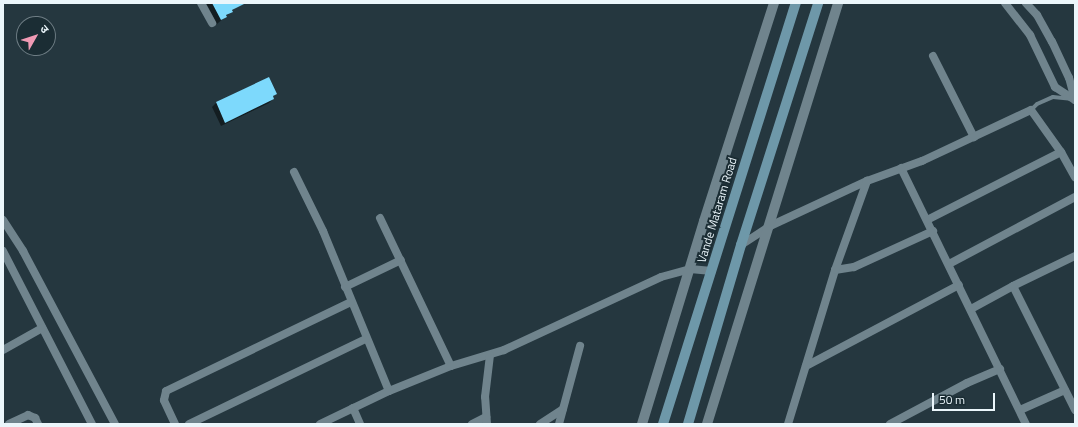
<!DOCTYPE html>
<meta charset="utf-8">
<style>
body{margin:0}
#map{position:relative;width:1078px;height:427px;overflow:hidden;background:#25373f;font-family:"Titillium Web","Noto Sans Devanagari",sans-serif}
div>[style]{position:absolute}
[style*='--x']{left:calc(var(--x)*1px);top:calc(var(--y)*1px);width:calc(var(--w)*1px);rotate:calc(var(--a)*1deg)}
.shadow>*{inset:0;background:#0007}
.building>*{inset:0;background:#7dd9fc}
.service>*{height:4px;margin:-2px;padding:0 2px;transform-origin:2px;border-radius:2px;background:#70848d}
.minor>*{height:8px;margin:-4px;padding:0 4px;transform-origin:4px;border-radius:4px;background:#70848d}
.tertiary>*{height:10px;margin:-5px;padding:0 5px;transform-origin:5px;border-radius:5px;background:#70848d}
.secondary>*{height:10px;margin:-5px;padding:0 5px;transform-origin:5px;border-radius:5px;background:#6e98a9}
span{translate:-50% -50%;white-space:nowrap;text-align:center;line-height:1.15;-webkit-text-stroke:4px #1b2d34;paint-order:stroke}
.street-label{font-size:12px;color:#ebf6fb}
.frame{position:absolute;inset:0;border:4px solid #ebf6fb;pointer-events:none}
.north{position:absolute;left:16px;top:16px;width:40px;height:40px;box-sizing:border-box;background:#1b2d34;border:1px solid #6e7d84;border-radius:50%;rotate:51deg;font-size:11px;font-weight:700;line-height:16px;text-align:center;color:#ebf6fb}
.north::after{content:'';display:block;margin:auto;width:14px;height:18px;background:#f09ab4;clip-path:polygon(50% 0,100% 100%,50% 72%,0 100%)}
.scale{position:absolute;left:932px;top:393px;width:63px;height:18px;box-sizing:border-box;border:2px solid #ebf6fb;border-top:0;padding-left:5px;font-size:12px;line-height:14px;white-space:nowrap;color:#ebf6fb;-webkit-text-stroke:3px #1b2d34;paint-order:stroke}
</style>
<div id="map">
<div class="shadow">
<div style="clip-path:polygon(206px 3px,241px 3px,217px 24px)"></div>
<div style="clip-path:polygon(268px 78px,275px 94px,272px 97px,273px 99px,269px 103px,221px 126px,212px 107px,216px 103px)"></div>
</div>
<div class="building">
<div style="clip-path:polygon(212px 3px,246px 3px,232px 10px,233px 12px,226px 15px,227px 17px,221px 20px)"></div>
<div style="clip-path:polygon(269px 77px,277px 94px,273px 96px,274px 99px,225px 123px,216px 102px)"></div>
</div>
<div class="service">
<div style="--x:1031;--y:110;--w:8;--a:-45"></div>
<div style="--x:1037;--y:104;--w:17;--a:-24"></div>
<div style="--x:1053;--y:97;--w:18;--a:6"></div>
</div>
<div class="minor">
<div style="--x:201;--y:3;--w:23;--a:61"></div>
<div style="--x:1005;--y:3;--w:41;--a:52"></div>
<div style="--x:1030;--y:35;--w:58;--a:64.3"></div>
<div style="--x:1055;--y:87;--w:24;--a:33"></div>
<div style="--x:1075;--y:100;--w:23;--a:-105"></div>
<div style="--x:1069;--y:78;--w:40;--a:-115"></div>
<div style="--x:1052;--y:42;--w:31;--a:-119"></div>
<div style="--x:1037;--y:15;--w:16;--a:-133"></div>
<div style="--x:933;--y:56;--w:91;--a:63.2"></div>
<div style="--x:901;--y:168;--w:285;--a:64"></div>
<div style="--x:294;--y:172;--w:66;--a:63.8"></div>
<div style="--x:323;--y:231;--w:173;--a:67.6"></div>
<div style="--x:380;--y:218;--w:164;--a:64.4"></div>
<div style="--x:3;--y:220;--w:37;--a:57"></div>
<div style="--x:23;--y:251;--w:196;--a:62"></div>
<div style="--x:927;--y:220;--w:150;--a:-26.9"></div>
<div style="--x:741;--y:245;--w:35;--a:-33"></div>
<div style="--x:770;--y:226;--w:107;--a:-24.9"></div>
<div style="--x:867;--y:181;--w:59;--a:-20"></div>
<div style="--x:922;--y:161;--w:120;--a:-25.1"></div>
<div style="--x:1031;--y:110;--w:52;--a:54.5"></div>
<div style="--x:1061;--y:152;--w:29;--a:61"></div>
<div style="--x:3;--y:251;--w:195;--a:62.8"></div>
<div style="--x:1075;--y:256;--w:69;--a:154.2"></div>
<div style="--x:1013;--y:286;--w:139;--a:63.4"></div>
<div style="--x:949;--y:264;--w:143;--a:-28"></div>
<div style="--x:835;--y:270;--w:19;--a:-9"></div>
<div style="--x:854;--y:267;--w:87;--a:-24.5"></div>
<div style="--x:345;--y:287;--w:62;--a:-25.7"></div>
<div style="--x:971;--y:309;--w:48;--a:-28.7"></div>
<div style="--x:3;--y:350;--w:45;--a:-29.4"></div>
<div style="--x:806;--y:366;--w:173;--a:-27.9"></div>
<div style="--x:353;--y:408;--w:17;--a:66"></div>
<div style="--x:1020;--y:410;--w:49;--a:-24"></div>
<div style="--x:9;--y:424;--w:21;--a:-25"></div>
<div style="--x:28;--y:415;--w:8;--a:23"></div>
<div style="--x:35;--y:418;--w:7;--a:63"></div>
<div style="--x:175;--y:424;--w:26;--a:-115"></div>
<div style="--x:164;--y:400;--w:9;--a:-77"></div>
<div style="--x:166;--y:391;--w:205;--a:-25.7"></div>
<div style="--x:189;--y:424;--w:196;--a:-25.7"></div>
<div style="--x:320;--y:424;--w:76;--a:-25.6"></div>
<div style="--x:389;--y:391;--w:67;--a:-22"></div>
<div style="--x:451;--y:366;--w:55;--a:-16.8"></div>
<div style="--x:504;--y:350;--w:173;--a:-24.9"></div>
<div style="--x:661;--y:277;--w:30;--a:-15"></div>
<div style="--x:690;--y:269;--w:22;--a:5"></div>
<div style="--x:472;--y:424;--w:16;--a:-27"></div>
<div style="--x:487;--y:424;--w:27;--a:-94"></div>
<div style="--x:485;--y:397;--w:42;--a:-83.2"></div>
<div style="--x:540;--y:424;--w:27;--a:-33"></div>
<div style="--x:559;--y:424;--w:81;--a:-74.9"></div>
<div style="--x:788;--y:424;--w:161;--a:-73"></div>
<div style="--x:835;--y:270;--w:95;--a:-70.2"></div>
<div style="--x:890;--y:424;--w:87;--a:-28"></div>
<div style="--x:967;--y:383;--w:36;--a:-23"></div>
</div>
<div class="tertiary">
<div style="--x:642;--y:424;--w:212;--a:-73"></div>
<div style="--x:704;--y:221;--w:229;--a:-72.2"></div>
<div style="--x:707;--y:424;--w:441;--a:-72.7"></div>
</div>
<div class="secondary">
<div style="--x:663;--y:424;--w:442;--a:-72.5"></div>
<div style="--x:688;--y:424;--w:187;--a:-73.5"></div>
<div style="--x:741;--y:245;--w:254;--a:-72.3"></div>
</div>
<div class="street-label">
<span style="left:717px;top:210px;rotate:-73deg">Vande Mataram Road</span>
</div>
<div class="frame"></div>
<div class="north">उ</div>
<div class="scale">50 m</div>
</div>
